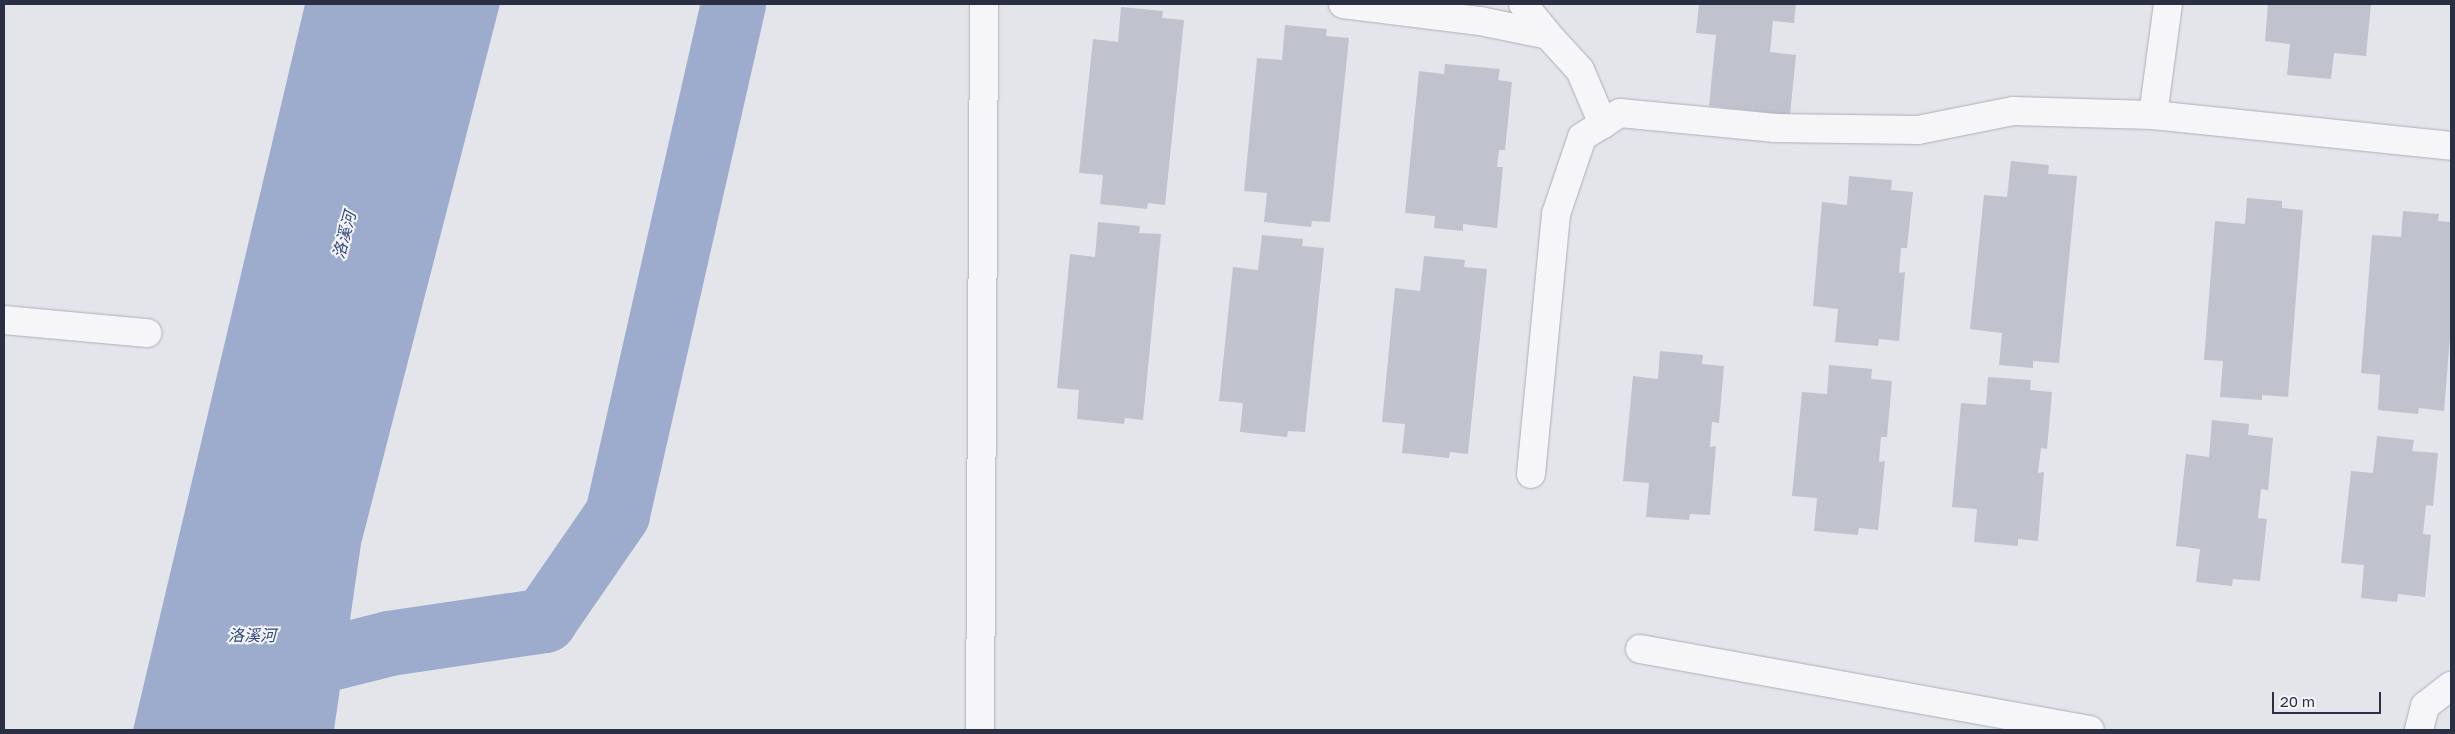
<!DOCTYPE html>
<meta charset="utf-8">
<style>
body{margin:0}
#map{position:relative;width:2455px;height:734px;overflow:hidden;background:#e3e5eb;font-family:"Golos Text","Noto Sans SC",sans-serif}
div>[style]{position:absolute}
[style*='--x']{left:calc(var(--x)*1px);top:calc(var(--y)*1px);width:calc(var(--w)*1px);rotate:calc(var(--a)*1deg)}
.water>*{inset:0;background:#9daccc}
.river>*{height:65px;margin:-32.5px;padding:0 32.5px;transform-origin:32.5px;border-radius:32.5px;background:#9daccc}
.building>*{inset:0;background:#c0c3ce}
.roads{filter:drop-shadow(0 0 1px #acaeb9) drop-shadow(0 0 1px #acaeb9)}
.minor>*{height:28px;margin:-14px;padding:0 14px;transform-origin:14px;border-radius:14px;background:#f6f6f9}
span{translate:-50% -50%;white-space:nowrap;text-align:center;line-height:1.15;-webkit-text-stroke:4px #f3f4f8;paint-order:stroke}
.water-label{font-size:16px;color:#32467a;font-style:italic}
.frame{position:absolute;inset:0;border:5px solid #2a2f44;pointer-events:none}
.scale{position:absolute;left:2272px;top:692px;width:109px;height:22px;box-sizing:border-box;border:2px solid #2a2f44;border-top:0;padding-left:6px;font-size:15px;line-height:18px;white-space:nowrap;color:#2a2f44;-webkit-text-stroke:4px #f3f4f8;paint-order:stroke}
</style>
<div id="map">
<div class="water">
<div style="clip-path:polygon(305px 4px,500px 4px,361px 544px,334px 730px,133px 730px)"></div>
</div>
<div class="river">
<div style="--x:258;--y:676;--w:135;--a:-14.1"></div>
<div style="--x:389;--y:643;--w:157;--a:-8.4"></div>
<div style="--x:544;--y:620;--w:129;--a:-55.4"></div>
<div style="--x:617;--y:514;--w:523;--a:-77.19"></div>
</div>
<div class="building">
<div style="clip-path:polygon(1699px 4px,1796px 4px,1794px 23px,1773px 21px,1770px 52px,1796px 55px,1790px 115px,1709px 106px,1716px 35px,1696px 33px)"></div>
<div style="clip-path:polygon(2268px 4px,2371px 4px,2366px 56px,2334px 53px,2331px 79px,2287px 75px,2290px 44px,2265px 41px)"></div>
<div style="clip-path:polygon(1121px 7px,1163px 11px,1162px 18px,1184px 20px,1165px 205px,1148px 203px,1147px 209px,1100px 204px,1103px 175px,1079px 173px,1093px 39px,1118px 42px)"></div>
<div style="clip-path:polygon(1285px 25px,1327px 29px,1326px 36px,1349px 38px,1330px 222px,1312px 221px,1311px 227px,1264px 222px,1267px 193px,1244px 191px,1257px 58px,1282px 60px)"></div>
<div style="clip-path:polygon(1445px 64px,1500px 69px,1498px 80px,1512px 82px,1505px 150px,1499px 150px,1497px 167px,1503px 167px,1497px 228px,1463px 224px,1463px 231px,1434px 228px,1435px 216px,1405px 213px,1419px 71px,1444px 74px)"></div>
<div style="clip-path:polygon(2011px 161px,2049px 165px,2048px 174px,2077px 176px,2059px 363px,2033px 361px,2033px 368px,1999px 365px,2002px 333px,1970px 329px,1984px 195px,2007px 197px)"></div>
<div style="clip-path:polygon(1849px 176px,1892px 180px,1891px 190px,1913px 192px,1907px 248px,1901px 248px,1899px 273px,1905px 272px,1899px 341px,1879px 339px,1878px 346px,1835px 342px,1838px 309px,1813px 306px,1822px 202px,1847px 205px)"></div>
<div style="clip-path:polygon(2247px 198px,2282px 201px,2282px 208px,2303px 210px,2288px 397px,2262px 395px,2262px 400px,2220px 397px,2223px 361px,2204px 360px,2215px 221px,2245px 224px)"></div>
<div style="clip-path:polygon(2403px 211px,2439px 214px,2438px 221px,2451px 222px,2451px 325px,2444px 411px,2419px 408px,2418px 414px,2378px 410px,2380px 375px,2361px 373px,2372px 235px,2401px 237px)"></div>
<div style="clip-path:polygon(1098px 222px,1140px 226px,1139px 233px,1161px 234px,1143px 420px,1125px 418px,1124px 424px,1077px 419px,1079px 390px,1057px 388px,1070px 254px,1095px 257px)"></div>
<div style="clip-path:polygon(1262px 235px,1303px 239px,1302px 246px,1324px 248px,1305px 432px,1288px 431px,1287px 437px,1240px 432px,1243px 403px,1219px 401px,1233px 267px,1258px 270px)"></div>
<div style="clip-path:polygon(1424px 256px,1465px 260px,1464px 267px,1487px 269px,1468px 454px,1450px 452px,1449px 458px,1402px 453px,1405px 424px,1382px 422px,1395px 288px,1420px 291px)"></div>
<div style="clip-path:polygon(1660px 351px,1703px 355px,1702px 364px,1724px 366px,1719px 423px,1712px 422px,1710px 447px,1716px 446px,1710px 515px,1690px 514px,1689px 520px,1646px 517px,1649px 483px,1623px 481px,1633px 376px,1658px 379px)"></div>
<div style="clip-path:polygon(1829px 365px,1872px 369px,1871px 379px,1892px 381px,1887px 437px,1881px 437px,1879px 462px,1885px 461px,1878px 530px,1859px 528px,1858px 535px,1814px 531px,1817px 498px,1792px 496px,1802px 392px,1827px 394px)"></div>
<div style="clip-path:polygon(1988px 377px,2031px 380px,2030px 390px,2052px 392px,2047px 449px,2041px 448px,2038px 473px,2044px 472px,2038px 541px,2018px 539px,2018px 546px,1974px 542px,1977px 509px,1952px 507px,1961px 403px,1986px 405px)"></div>
<div style="clip-path:polygon(2212px 420px,2249px 424px,2248px 435px,2273px 438px,2268px 490px,2261px 489px,2258px 518px,2267px 519px,2260px 581px,2233px 579px,2232px 586px,2196px 582px,2200px 549px,2176px 546px,2186px 454px,2209px 457px)"></div>
<div style="clip-path:polygon(2377px 436px,2414px 440px,2412px 451px,2438px 453px,2433px 506px,2426px 505px,2423px 534px,2431px 535px,2425px 597px,2398px 594px,2397px 602px,2361px 598px,2364px 565px,2341px 563px,2351px 471px,2373px 473px)"></div>
</div>
<div class="roads">
<div class="minor">
<div style="--x:1343;--y:4;--w:138;--a:7.1"></div>
<div style="--x:1480;--y:21;--w:69;--a:11.6"></div>
<div style="--x:1548;--y:35;--w:47;--a:47.6"></div>
<div style="--x:1580;--y:70;--w:59;--a:66.9"></div>
<div style="--x:1523;--y:4;--w:40;--a:51"></div>
<div style="--x:2153;--y:115;--w:112;--a:-82.3"></div>
<div style="--x:4;--y:320;--w:144;--a:5.2"></div>
<div style="--x:1531;--y:474;--w:261;--a:-84.5"></div>
<div style="--x:1556;--y:214;--w:81;--a:-71.3"></div>
<div style="--x:1582;--y:137;--w:45;--a:-32.3"></div>
<div style="--x:1620;--y:113;--w:156;--a:5.5"></div>
<div style="--x:1775;--y:128;--w:143;--a:0.8"></div>
<div style="--x:1918;--y:130;--w:97;--a:-11.3"></div>
<div style="--x:2013;--y:111;--w:140;--a:1.6"></div>
<div style="--x:2153;--y:115;--w:300;--a:5.9"></div>
<div style="--x:1640;--y:649;--w:457;--a:10.2"></div>
<div style="--x:980;--y:730;--w:726;--a:-89.68"></div>
<div style="--x:2419;--y:730;--w:25;--a:-76"></div>
<div style="--x:2425;--y:706;--w:33;--a:-38"></div>
</div>
</div>
<div class="water-label">
<span style="left:344px;top:235px;rotate:-75deg">洛溪河</span>
<span style="left:252px;top:635px">洛溪河</span>
</div>
<div class="frame"></div>
<div class="scale">20 m</div>
</div>
